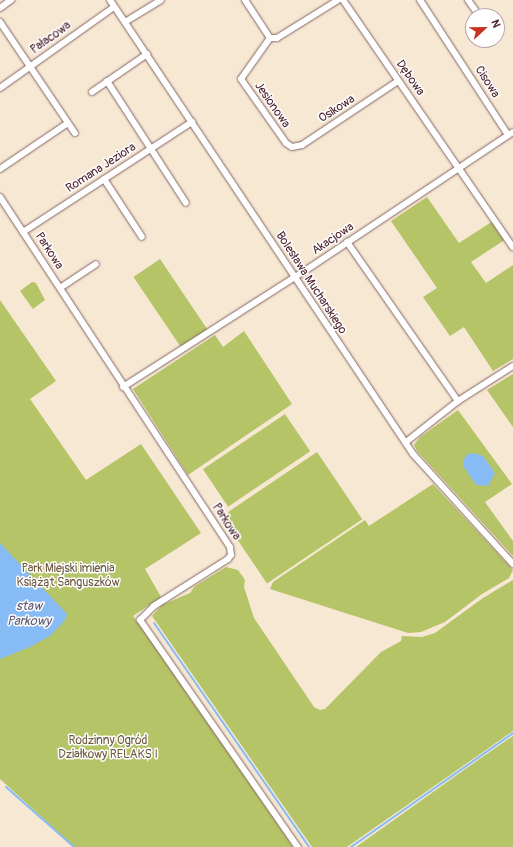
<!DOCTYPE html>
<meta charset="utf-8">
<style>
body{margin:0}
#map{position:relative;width:513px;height:847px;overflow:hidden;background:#f6e8d3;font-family:Pangolin,sans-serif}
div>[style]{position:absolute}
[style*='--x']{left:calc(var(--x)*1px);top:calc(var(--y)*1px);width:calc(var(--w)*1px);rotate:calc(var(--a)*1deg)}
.green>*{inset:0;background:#b5c467;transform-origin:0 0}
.water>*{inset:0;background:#86bbf5}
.stream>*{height:2px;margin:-1px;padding:0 1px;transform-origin:1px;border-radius:1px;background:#86bbf5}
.roads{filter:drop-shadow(0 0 1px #866566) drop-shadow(0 0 1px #866566)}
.street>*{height:6px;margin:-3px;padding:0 3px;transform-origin:3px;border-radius:3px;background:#fff}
span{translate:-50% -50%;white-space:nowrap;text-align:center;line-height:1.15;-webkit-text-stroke:3px #fff;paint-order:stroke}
.street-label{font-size:12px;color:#4a1f2b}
.park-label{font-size:12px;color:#6f5940}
.water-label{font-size:13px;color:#5f5672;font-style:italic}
.north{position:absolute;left:465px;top:8px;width:40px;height:40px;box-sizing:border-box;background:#fff;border:1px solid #b7a5aa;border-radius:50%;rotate:68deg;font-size:11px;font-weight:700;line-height:16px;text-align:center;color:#4a1f2b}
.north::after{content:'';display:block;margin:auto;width:14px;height:18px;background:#c8321e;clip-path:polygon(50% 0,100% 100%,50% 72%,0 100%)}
</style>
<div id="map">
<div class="green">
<div style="clip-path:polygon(427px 197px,459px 243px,493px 221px,506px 239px,471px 262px,486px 283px,513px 265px,513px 359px,493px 371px,464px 327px,450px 336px,423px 297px,437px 288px,391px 221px)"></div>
<div style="left:160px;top:259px;width:87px;height:32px;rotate:56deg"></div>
<div style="clip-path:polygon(32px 282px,36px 283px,45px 300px,33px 309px,20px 291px)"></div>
<div style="clip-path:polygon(0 300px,56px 381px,30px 399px,86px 480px,141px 444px,201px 533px,145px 569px,161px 597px,133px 616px,174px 672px,293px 847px,74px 847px,0 779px)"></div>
<div style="clip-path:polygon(244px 331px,292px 404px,188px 475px,133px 389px,215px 335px,223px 347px)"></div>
<div style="clip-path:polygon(513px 374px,513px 427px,487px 390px)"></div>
<div style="clip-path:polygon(458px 410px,512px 484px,485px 502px,513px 541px,513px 556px,417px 451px,414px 445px,420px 437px)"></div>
<div style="left:285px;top:414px;width:45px;height:99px;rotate:56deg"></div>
<div style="left:317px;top:452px;width:81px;height:115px;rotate:56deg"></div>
<div style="clip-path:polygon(433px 484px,513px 570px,509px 578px,482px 594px,445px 622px,421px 632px,408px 633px,270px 589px,273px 582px,365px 520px,369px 526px)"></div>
<div style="clip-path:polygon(226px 567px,238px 570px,245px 580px,244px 587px,254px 618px,314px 707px,320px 710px,325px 709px,381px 652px,401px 641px,402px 636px,422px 637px,435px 633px,483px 598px,513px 580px,513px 731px,347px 847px,312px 847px,152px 616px,162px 605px,190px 593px,195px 586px)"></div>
<div style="clip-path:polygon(513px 736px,513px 847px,356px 847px,478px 760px)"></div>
</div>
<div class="water">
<div style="clip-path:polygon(474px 453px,483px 456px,495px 473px,488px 486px,476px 485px,464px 467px,464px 459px,468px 454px)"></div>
<div style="clip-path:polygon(0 543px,67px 614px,66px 619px,50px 636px,30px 647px,0 659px)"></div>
</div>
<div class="stream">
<div style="--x:154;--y:623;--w:272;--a:55.3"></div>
<div style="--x:6;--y:787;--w:91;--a:41.4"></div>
<div style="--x:351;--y:847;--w:198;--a:-35.1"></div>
</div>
<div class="roads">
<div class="street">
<div style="--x:110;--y:0;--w:546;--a:56.28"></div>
<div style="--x:413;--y:454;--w:149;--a:47.7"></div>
<div style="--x:245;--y:0;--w:45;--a:56.7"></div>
<div style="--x:343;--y:0;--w:300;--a:55.5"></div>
<div style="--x:420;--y:0;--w:161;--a:56.9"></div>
<div style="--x:468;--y:0;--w:19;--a:55"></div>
<div style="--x:0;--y:8;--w:14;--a:-36"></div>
<div style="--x:0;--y:22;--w:134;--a:56"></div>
<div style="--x:125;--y:22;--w:42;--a:-31.4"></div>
<div style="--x:270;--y:38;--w:50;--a:125.3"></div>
<div style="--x:241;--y:79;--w:78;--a:54.9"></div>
<div style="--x:286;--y:143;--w:7;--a:34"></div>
<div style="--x:292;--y:147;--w:10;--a:-11"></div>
<div style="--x:302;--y:145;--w:115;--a:-33.7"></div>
<div style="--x:270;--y:38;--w:7;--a:0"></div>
<div style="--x:277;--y:38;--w:72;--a:-31.9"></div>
<div style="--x:107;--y:81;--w:145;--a:57.1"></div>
<div style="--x:0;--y:88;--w:140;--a:-35.4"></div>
<div style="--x:92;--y:92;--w:67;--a:-34.6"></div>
<div style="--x:0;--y:169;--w:82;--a:-34.1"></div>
<div style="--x:104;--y:179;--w:69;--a:56.8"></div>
<div style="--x:0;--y:197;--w:419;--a:56.7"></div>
<div style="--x:230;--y:547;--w:8;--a:83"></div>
<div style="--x:231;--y:555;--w:5;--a:127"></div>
<div style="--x:228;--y:559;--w:88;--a:147.6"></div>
<div style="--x:154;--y:606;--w:20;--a:135"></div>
<div style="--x:140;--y:620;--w:277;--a:55.2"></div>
<div style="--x:23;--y:232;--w:202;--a:-33.1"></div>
<div style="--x:347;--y:242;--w:194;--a:55.1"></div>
<div style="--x:60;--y:288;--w:43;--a:-33.7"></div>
<div style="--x:123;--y:387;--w:214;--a:-32.6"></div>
<div style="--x:303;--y:272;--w:252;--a:-33.7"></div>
<div style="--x:406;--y:442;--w:66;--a:-38.3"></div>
<div style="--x:458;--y:401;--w:65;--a:-32.5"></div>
</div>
</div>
<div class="street-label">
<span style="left:51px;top:38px;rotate:-36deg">Pałacowa</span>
<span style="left:410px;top:78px;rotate:55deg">Dębowa</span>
<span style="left:487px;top:82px;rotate:57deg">Cisowa</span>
<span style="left:272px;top:105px;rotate:55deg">Jesionowa</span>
<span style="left:337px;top:109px;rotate:-33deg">Osikowa</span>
<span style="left:101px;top:168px;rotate:-33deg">Romana Jeziora</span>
<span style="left:333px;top:239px;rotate:-34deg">Akacjowa</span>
<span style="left:49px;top:251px;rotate:57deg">Parkowa</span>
<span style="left:311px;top:283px;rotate:57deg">Bolesława Mucharskiego</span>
<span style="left:226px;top:522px;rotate:57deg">Parkowa</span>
</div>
<div class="park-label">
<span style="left:68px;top:576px">Park Miejski imienia<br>Książąt Sanguszków</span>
<span style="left:108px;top:748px">Rodzinny Ogród<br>Działkowy RELAKS I</span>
</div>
<div class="water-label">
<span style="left:29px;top:614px">staw<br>Parkowy</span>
</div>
<div class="north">N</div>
</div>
